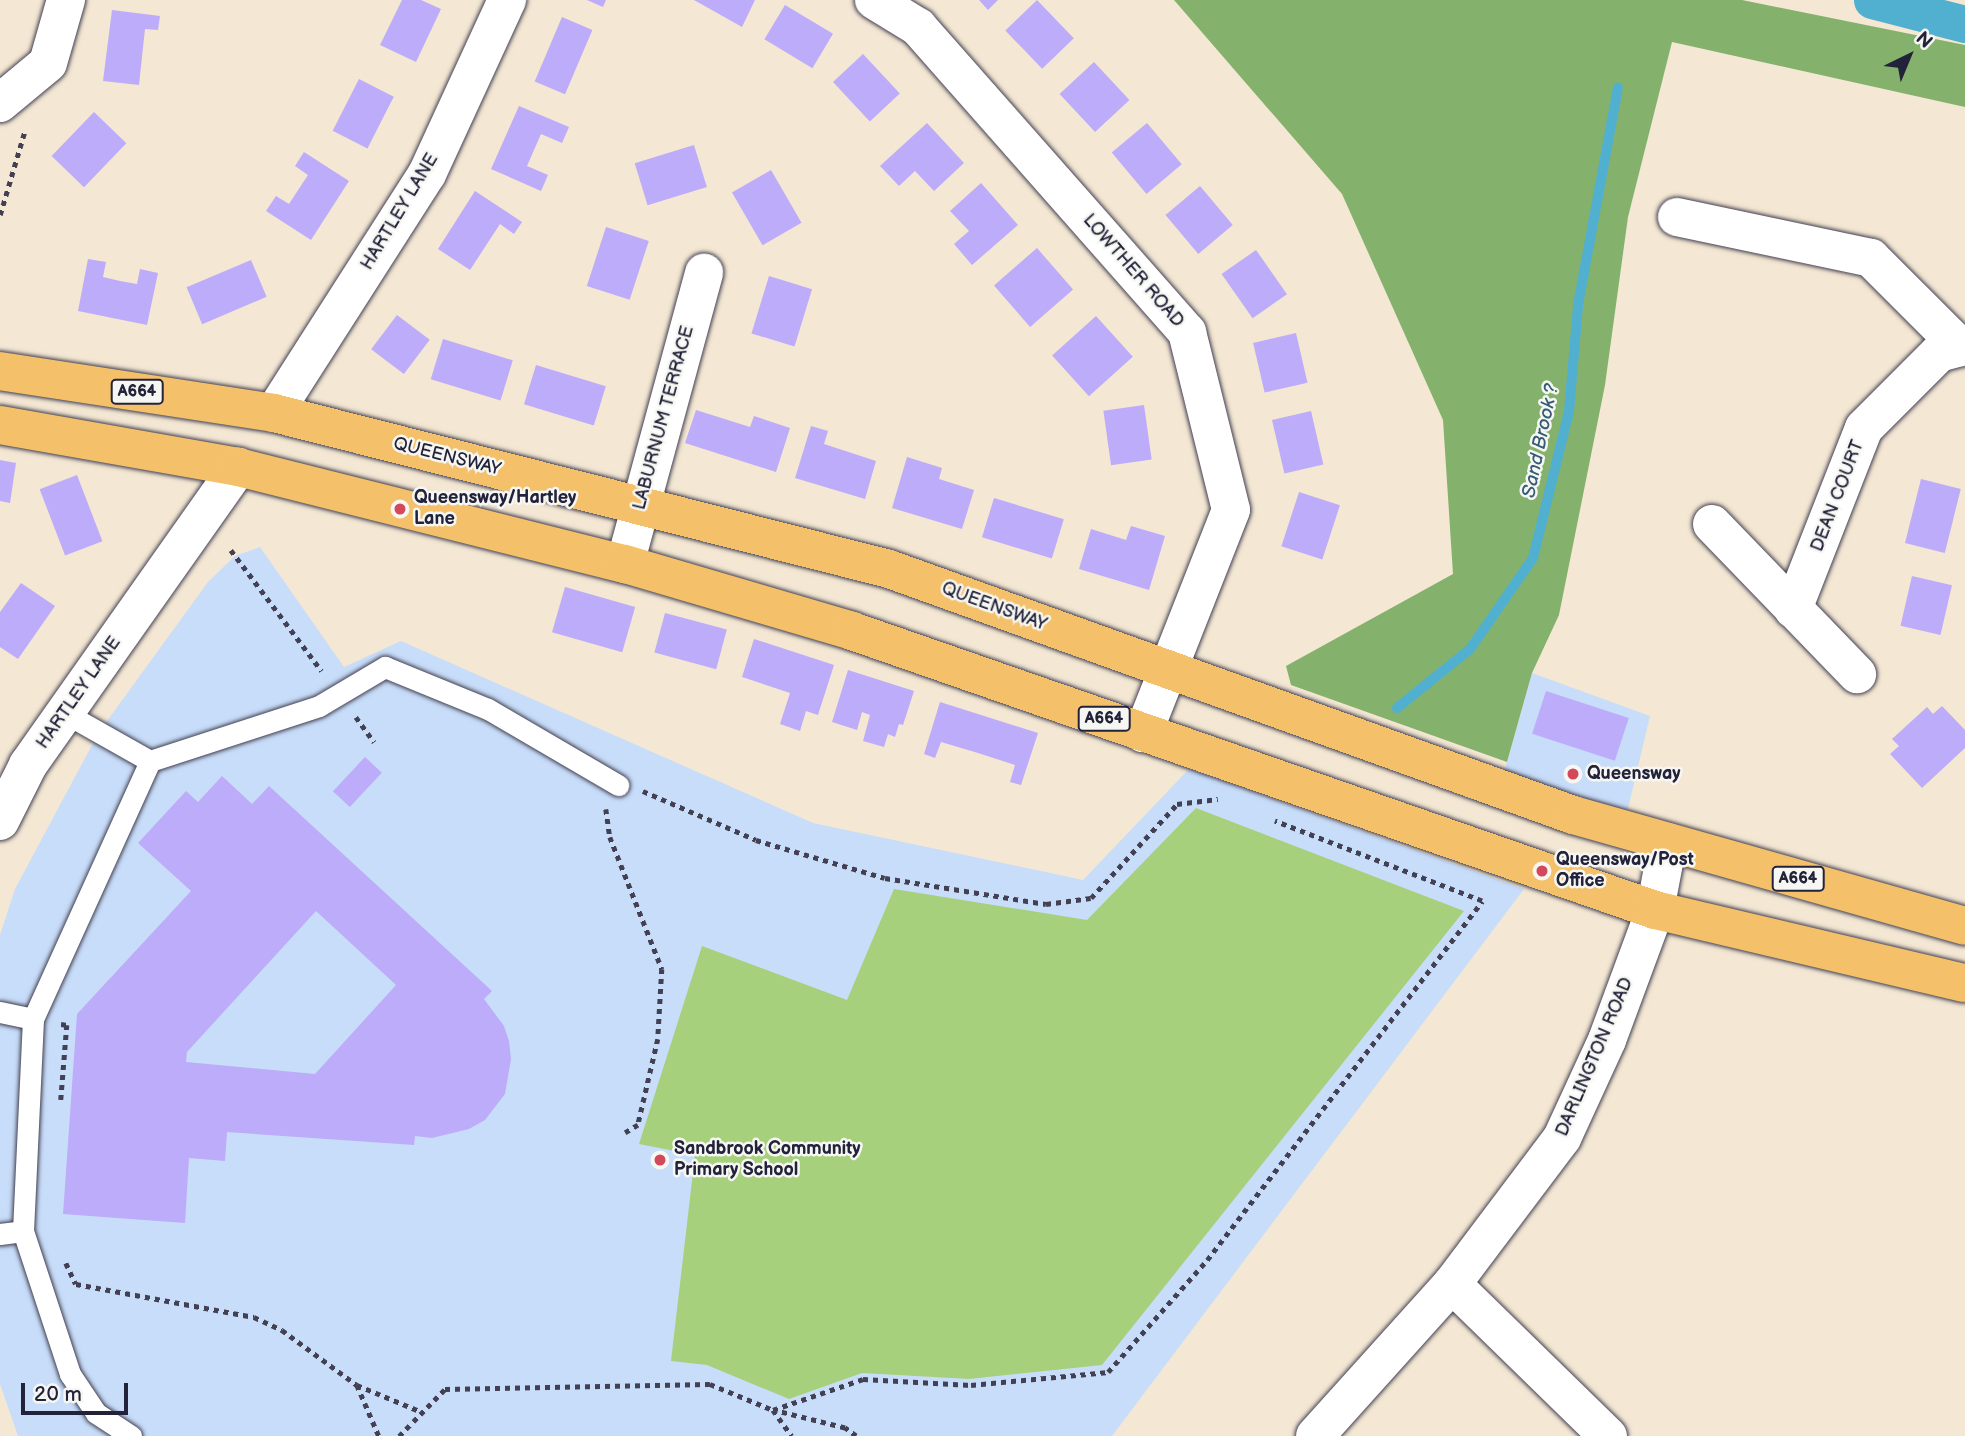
<!DOCTYPE html>
<style>
body{margin:0}
#map{position:relative;width:1965px;height:1436px;overflow:hidden;background:#f4e7d3;font-family:"Balsamiq Sans",sans-serif}
div>[style]{position:absolute}
[style*='--x']{left:calc(var(--x)*1px);top:calc(var(--y)*1px);width:calc(var(--w)*1px);rotate:calc(var(--a)*1deg)}
.built>*{inset:0;background:#c8ddf9}
.green>*{inset:0;background:#a6d07c}
.forest>*{inset:0;background:#84b26c}
.stream>*{height:10px;margin:-5px;padding:0 5px;transform-origin:5px;border-radius:5px;background:#51b0d0}
.canal>*{height:37px;margin:-18.5px;padding:0 18.5px;transform-origin:18.5px;border-radius:18.5px;background:#51b0d0}
.building>*{inset:0;background:#bdacf9;transform-origin:0 0}
.path>*{height:4.5px;margin-top:-2.25px;transform-origin:0;background:repeating-linear-gradient(90deg,#424052 0 5px,transparent 0 10px)}
.roads{filter:drop-shadow(0 0 2px #424052) drop-shadow(0 0 2px #424052)}
.lane>*{height:21px;margin:-10.5px;padding:0 10.5px;transform-origin:10.5px;border-radius:10.5px;background:#fff}
.street>*{height:38px;margin:-19px;padding:0 19px;transform-origin:19px;border-radius:19px;background:#fff}
.highway>*{height:38px;margin:-19px;padding:0 19px;transform-origin:19px;border-radius:19px;background:#f4c16a}
.dots>*{width:19px;height:19px;translate:-50% -50%;box-sizing:border-box;border:4px solid #f6f6f2;border-radius:50%}
span{translate:-50% -50%;white-space:nowrap;text-align:center;line-height:1.15;-webkit-text-stroke:5px #f6f6f2;paint-order:stroke}
.shield-label span{padding:2px 5px;background:#f6f6f2;border:2px solid;border-radius:5px;-webkit-text-stroke-width:0}
.shield-label{font-size:16px;color:#22223b;font-weight:700}
.street-label{font-size:18px;color:#22223b}
.poi-label{font-size:18px;color:#22223b;font-weight:700}
.left{translate:0 -50%;text-align:left}
.water-label{font-size:19px;color:#355b77;font-style:italic}
.north{position:absolute;left:1874px;top:21px;width:70px;height:70px;-webkit-text-stroke:5px #f6f6f2;paint-order:stroke;rotate:43deg;font-size:19px;font-weight:700;line-height:28px;text-align:center;color:#22223b}
.north::after{content:'';display:block;margin:auto;width:24px;height:32px;background:#22223b;clip-path:polygon(50% 0,100% 100%,50% 72%,0 100%)}
.scale{position:absolute;left:21px;top:1383px;width:107px;height:32px;box-sizing:border-box;border:4px solid #22223b;border-top:0;padding-left:9px;font-size:21px;line-height:24px;white-space:nowrap;color:#22223b;-webkit-text-stroke:5px #f6f6f2;paint-order:stroke}
</style>
<div id="map">
<div class="built">
<div style="clip-path:polygon(260px 547px,344px 667px,401px 641px,813px 823px,1083px 880px,1189px 769px,1524px 889px,1112px 1436px,18px 1436px,0 1384px,0 935px,15px 889px,99px 732px,208px 582px,235px 556px)"></div>
<div style="clip-path:polygon(1532px 673px,1650px 716px,1626px 817px,1504px 773px)"></div>
</div>
<div class="green">
<div style="clip-path:polygon(1196px 808px,1464px 911px,1102px 1365px,969px 1379px,862px 1373px,789px 1399px,707px 1365px,671px 1361px,695px 1155px,639px 1144px,702px 946px,847px 1000px,894px 889px,1087px 920px)"></div>
</div>
<div class="forest">
<div style="clip-path:polygon(1174px 0,1742px 0,1965px 45px,1965px 107px,1672px 42px,1628px 217px,1605px 385px,1559px 615px,1532px 673px,1507px 762px,1291px 685px,1286px 666px,1453px 574px,1443px 420px,1342px 194px)"></div>
</div>
<div class="stream">
<div style="--x:1397;--y:708;--w:94;--a:-38.9"></div>
<div style="--x:1470;--y:649;--w:111;--a:-55.3"></div>
<div style="--x:1533;--y:558;--w:151;--a:-76.2"></div>
<div style="--x:1569;--y:411;--w:106;--a:-85.1"></div>
<div style="--x:1578;--y:305;--w:221;--a:-79.6"></div>
</div>
<div class="canal">
<div style="--x:1872;--y:0;--w:96;--a:14.5"></div>
</div>
<div class="building">
<div style="clip-path:polygon(402px 0,421px 0,441px 9px,416px 62px,380px 45px)"></div>
<div style="clip-path:polygon(587px 0,606px 0,603px 7px)"></div>
<div style="clip-path:polygon(694px 0,755px 0,742px 27px)"></div>
<div style="clip-path:polygon(979px 0,998px 0,988px 10px)"></div>
<div style="left:1037px;top:0;width:53px;height:44px;rotate:46deg"></div>
<div style="left:785px;top:5px;width:56px;height:40px;rotate:31deg"></div>
<div style="clip-path:polygon(112px 10px,160px 16px,158px 30px,145px 29px,139px 85px,103px 81px)"></div>
<div style="left:562px;top:17px;width:33px;height:70px;rotate:23deg"></div>
<div style="left:863px;top:54px;width:54px;height:41px;rotate:47deg"></div>
<div style="left:1094px;top:62px;width:52px;height:47px;rotate:47deg"></div>
<div style="left:359px;top:79px;width:39px;height:58px;rotate:27deg"></div>
<div style="clip-path:polygon(519px 106px,569px 127px,562px 143px,541px 134px,527px 166px,548px 175px,541px 191px,491px 169px)"></div>
<div style="left:94px;top:112px;width:45px;height:61px;rotate:44deg"></div>
<div style="clip-path:polygon(927px 123px,964px 163px,934px 191px,915px 171px,899px 186px,880px 166px)"></div>
<div style="left:1147px;top:123px;width:54px;height:46px;rotate:50deg"></div>
<div style="left:694px;top:145px;width:44px;height:62px;rotate:73deg"></div>
<div style="clip-path:polygon(304px 152px,349px 181px,311px 240px,266px 211px,276px 196px,289px 204px,308px 175px,295px 166px)"></div>
<div style="left:771px;top:170px;width:61px;height:45px;rotate:60deg"></div>
<div style="clip-path:polygon(981px 183px,1018px 225px,972px 265px,954px 244px,969px 231px,950px 211px)"></div>
<div style="left:1200px;top:186px;width:51px;height:45px;rotate:50deg"></div>
<div style="clip-path:polygon(475px 191px,522px 222px,514px 234px,500px 224px,470px 270px,438px 249px)"></div>
<div style="left:606px;top:227px;width:45px;height:62px;rotate:18deg"></div>
<div style="left:1037px;top:248px;width:55px;height:57px;rotate:49deg"></div>
<div style="left:1256px;top:250px;width:54px;height:42px;rotate:55deg"></div>
<div style="clip-path:polygon(88px 259px,106px 262px,103px 277px,120px 281px,137px 284px,140px 269px,158px 273px,147px 325px,78px 311px)"></div>
<div style="left:251px;top:260px;width:40px;height:70px;rotate:67deg"></div>
<div style="left:769px;top:276px;width:45px;height:60px;rotate:17deg"></div>
<div style="left:397px;top:315px;width:41px;height:43px;rotate:37deg"></div>
<div style="left:1096px;top:316px;width:55px;height:59px;rotate:48deg"></div>
<div style="left:1296px;top:333px;width:51px;height:44px;rotate:77deg"></div>
<div style="left:443px;top:339px;width:73px;height:42px;rotate:17deg"></div>
<div style="left:536px;top:365px;width:73px;height:41px;rotate:17deg"></div>
<div style="left:1144px;top:405px;width:55px;height:41px;rotate:82deg"></div>
<div style="clip-path:polygon(696px 410px,750px 427px,754px 416px,790px 428px,776px 472px,685px 443px)"></div>
<div style="left:1311px;top:411px;width:55px;height:40px;rotate:77deg"></div>
<div style="clip-path:polygon(811px 426px,828px 431px,824px 444px,876px 461px,865px 499px,795px 478px)"></div>
<div style="clip-path:polygon(907px 457px,942px 468px,939px 479px,974px 490px,962px 529px,892px 508px)"></div>
<div style="clip-path:polygon(0 460px,16px 463px,10px 503px,0 501px)"></div>
<div style="left:77px;top:475px;width:71px;height:40px;rotate:69deg"></div>
<div style="left:1921px;top:479px;width:41px;height:66px;rotate:14deg"></div>
<div style="left:1299px;top:492px;width:43px;height:57px;rotate:18deg"></div>
<div style="left:994px;top:498px;width:73px;height:41px;rotate:17deg"></div>
<div style="clip-path:polygon(1131px 526px,1165px 536px,1149px 590px,1079px 569px,1091px 529px,1126px 540px)"></div>
<div style="left:1912px;top:576px;width:41px;height:51px;rotate:13deg"></div>
<div style="clip-path:polygon(21px 583px,55px 606px,18px 659px,0 647px,0 612px)"></div>
<div style="left:565px;top:587px;width:73px;height:47px;rotate:16deg"></div>
<div style="left:665px;top:613px;width:64px;height:41px;rotate:15deg"></div>
<div style="clip-path:polygon(754px 639px,834px 665px,818px 715px,806px 711px,800px 731px,780px 724px,790px 693px,742px 677px)"></div>
<div style="clip-path:polygon(848px 670px,914px 691px,903px 725px,899px 724px,895px 737px,888px 734px,884px 747px,863px 741px,870px 715px,862px 712px,857px 730px,832px 722px)"></div>
<div style="left:1546px;top:691px;width:87px;height:45px;rotate:18deg"></div>
<div style="clip-path:polygon(940px 702px,1038px 733px,1021px 785px,1010px 782px,1015px 765px,978px 753px,941px 742px,935px 758px,924px 754px)"></div>
<div style="clip-path:polygon(1942px 706px,1965px 730px,1965px 748px,1922px 788px,1890px 754px,1899px 746px,1892px 739px,1927px 707px,1933px 714px)"></div>
<div style="left:365px;top:757px;width:23px;height:47px;rotate:43deg"></div>
<div style="clip-path:polygon(evenodd,222px 776px,252px 804px,269px 786px,492px 991px,484px 999px,504px 1026px,509px 1041px,511px 1059px,505px 1094px,485px 1120px,469px 1129px,432px 1138px,415px 1136px,414px 1145px,227px 1132px,225px 1161px,189px 1158px,185px 1223px,63px 1214px,77px 1014px,191px 891px,138px 843px,186px 791px,198px 802px,222px 776px,316px 911px,396px 985px,315px 1074px,186px 1062px,187px 1052px,316px 911px)"></div>
</div>
<div class="path">
<div style="--x:0;--y:215;--w:89;--a:-73.6"></div>
<div style="--x:231;--y:550;--w:151;--a:53.1"></div>
<div style="--x:356;--y:717;--w:31;--a:54"></div>
<div style="--x:643;--y:791;--w:123;--a:23.4"></div>
<div style="--x:756;--y:840;--w:134;--a:16.4"></div>
<div style="--x:885;--y:878;--w:163;--a:9.2"></div>
<div style="--x:1046;--y:904;--w:45;--a:-7.6"></div>
<div style="--x:1091;--y:898;--w:127;--a:-47.5"></div>
<div style="--x:1177;--y:804;--w:41;--a:-7"></div>
<div style="--x:606;--y:809;--w:28;--a:82"></div>
<div style="--x:610;--y:837;--w:142;--a:68.5"></div>
<div style="--x:662;--y:969;--w:70;--a:93.3"></div>
<div style="--x:658;--y:1039;--w:88;--a:103.1"></div>
<div style="--x:638;--y:1125;--w:15;--a:148"></div>
<div style="--x:61;--y:1024;--w:6;--a:9"></div>
<div style="--x:67;--y:1025;--w:75;--a:94.6"></div>
<div style="--x:66;--y:1263;--w:23;--a:65"></div>
<div style="--x:76;--y:1284;--w:181;--a:10.5"></div>
<div style="--x:254;--y:1317;--w:31;--a:25"></div>
<div style="--x:282;--y:1330;--w:93;--a:36.3"></div>
<div style="--x:357;--y:1385;--w:56;--a:66.7"></div>
<div style="--x:357;--y:1385;--w:70;--a:22.6"></div>
<div style="--x:399;--y:1436;--w:66;--a:-45.6"></div>
<div style="--x:445;--y:1389;--w:265;--a:-1.1"></div>
<div style="--x:710;--y:1384;--w:68;--a:22.4"></div>
<div style="--x:773;--y:1410;--w:32;--a:54"></div>
<div style="--x:856;--y:1436;--w:14;--a:-144"></div>
<div style="--x:845;--y:1428;--w:74;--a:-166"></div>
<div style="--x:773;--y:1410;--w:95;--a:-19"></div>
<div style="--x:863;--y:1379;--w:108;--a:3.2"></div>
<div style="--x:971;--y:1385;--w:138;--a:-5.4"></div>
<div style="--x:1108;--y:1372;--w:149;--a:-48.5"></div>
<div style="--x:1207;--y:1260;--w:452;--a:-52.5"></div>
<div style="--x:1482;--y:901;--w:222;--a:-158.9"></div>
</div>
<div class="roads">
<div class="lane">
<div style="--x:65;--y:713;--w:98;--a:29.5"></div>
<div style="--x:0;--y:1012;--w:34;--a:12"></div>
<div style="--x:23;--y:1231;--w:212;--a:-87.3"></div>
<div style="--x:33;--y:1019;--w:283;--a:-65.6"></div>
<div style="--x:150;--y:761;--w:178;--a:-18"></div>
<div style="--x:319;--y:706;--w:77;--a:-30.6"></div>
<div style="--x:385;--y:667;--w:111;--a:22.2"></div>
<div style="--x:488;--y:709;--w:151;--a:30.3"></div>
<div style="--x:0;--y:1234;--w:23;--a:-7"></div>
<div style="--x:23;--y:1231;--w:151;--a:71.8"></div>
<div style="--x:70;--y:1374;--w:47;--a:56.3"></div>
<div style="--x:96;--y:1413;--w:42;--a:33.3"></div>
</div>
<div class="street">
<div style="--x:874;--y:0;--w:52;--a:31.5"></div>
<div style="--x:918;--y:27;--w:407;--a:48.6"></div>
<div style="--x:1187;--y:332;--w:183;--a:76.1"></div>
<div style="--x:1231;--y:510;--w:240;--a:111.5"></div>
<div style="--x:0;--y:103;--w:62;--a:-39.8"></div>
<div style="--x:48;--y:63;--w:66;--a:-74.1"></div>
<div style="--x:1677;--y:217;--w:198;--a:11.9"></div>
<div style="--x:1871;--y:258;--w:126;--a:45"></div>
<div style="--x:274;--y:413;--w:284;--a:-57.4"></div>
<div style="--x:427;--y:174;--w:192;--a:-65.3"></div>
<div style="--x:1712;--y:524;--w:209;--a:46"></div>
<div style="--x:625;--y:564;--w:302;--a:-74.8"></div>
<div style="--x:1793;--y:609;--w:194;--a:-68.6"></div>
<div style="--x:1864;--y:428;--w:106;--a:-45"></div>
<div style="--x:1939;--y:353;--w:27;--a:-15"></div>
<div style="--x:0;--y:821;--w:63;--a:-63.4"></div>
<div style="--x:28;--y:765;--w:365;--a:-54.8"></div>
<div style="--x:1452;--y:1284;--w:218;--a:44.3"></div>
<div style="--x:1315;--y:1436;--w:205;--a:-48"></div>
<div style="--x:1452;--y:1284;--w:183;--a:-53"></div>
<div style="--x:1562;--y:1138;--w:108;--a:-65.3"></div>
<div style="--x:1607;--y:1040;--w:139;--a:-69.7"></div>
<div style="--x:1655;--y:910;--w:69;--a:-79.2"></div>
</div>
<div class="highway">
<div style="--x:0;--y:371;--w:277;--a:8.7"></div>
<div style="--x:274;--y:413;--w:634;--a:14.23"></div>
<div style="--x:889;--y:569;--w:727;--a:19.78"></div>
<div style="--x:1573;--y:815;--w:407;--a:15.8"></div>
<div style="--x:0;--y:425;--w:242;--a:10"></div>
<div style="--x:238;--y:467;--w:399;--a:14.1"></div>
<div style="--x:625;--y:564;--w:237;--a:16.4"></div>
<div style="--x:852;--y:631;--w:850;--a:19.16"></div>
<div style="--x:1655;--y:910;--w:318;--a:13.3"></div>
</div>
</div>
<div class="dots">
<div style="left:400px;top:509px;background:#d1495b"></div>
<div style="left:1573px;top:774px;background:#d1495b"></div>
<div style="left:1542px;top:871px;background:#d1495b"></div>
<div style="left:660px;top:1160px;background:#d1495b"></div>
</div>
<div class="shield-label">
<span style="left:137px;top:392px">A664</span>
<span style="left:1104px;top:719px">A664</span>
<span style="left:1798px;top:879px">A664</span>
</div>
<div class="street-label">
<span style="left:400px;top:212px;rotate:-59deg">HARTLEY LANE</span>
<span style="left:1133px;top:271px;rotate:49deg">LOWTHER ROAD</span>
<span style="left:664px;top:418px;rotate:-75deg">LABURNUM TERRACE</span>
<span style="left:447px;top:457px;rotate:14deg">QUEENSWAY</span>
<span style="left:1838px;top:496px;rotate:-69deg">DEAN COURT</span>
<span style="left:994px;top:607px;rotate:20deg">QUEENSWAY</span>
<span style="left:79px;top:693px;rotate:-55deg">HARTLEY LANE</span>
<span style="left:1595px;top:1057px;rotate:-67deg">DARLINGTON ROAD</span>
</div>
<div class="poi-label">
<span class="left" style="left:414px;top:509px">Queensway/Hartley<br>Lane</span>
<span class="left" style="left:1587px;top:774px">Queensway</span>
<span class="left" style="left:1556px;top:871px">Queensway/Post<br>Office</span>
<span class="left" style="left:674px;top:1160px">Sandbrook Community<br>Primary School</span>
</div>
<div class="water-label">
<span style="left:1541px;top:441px;rotate:-78deg">Sand Brook ?</span>
</div>
<div class="north">N</div>
<div class="scale">20 m</div>
</div>
